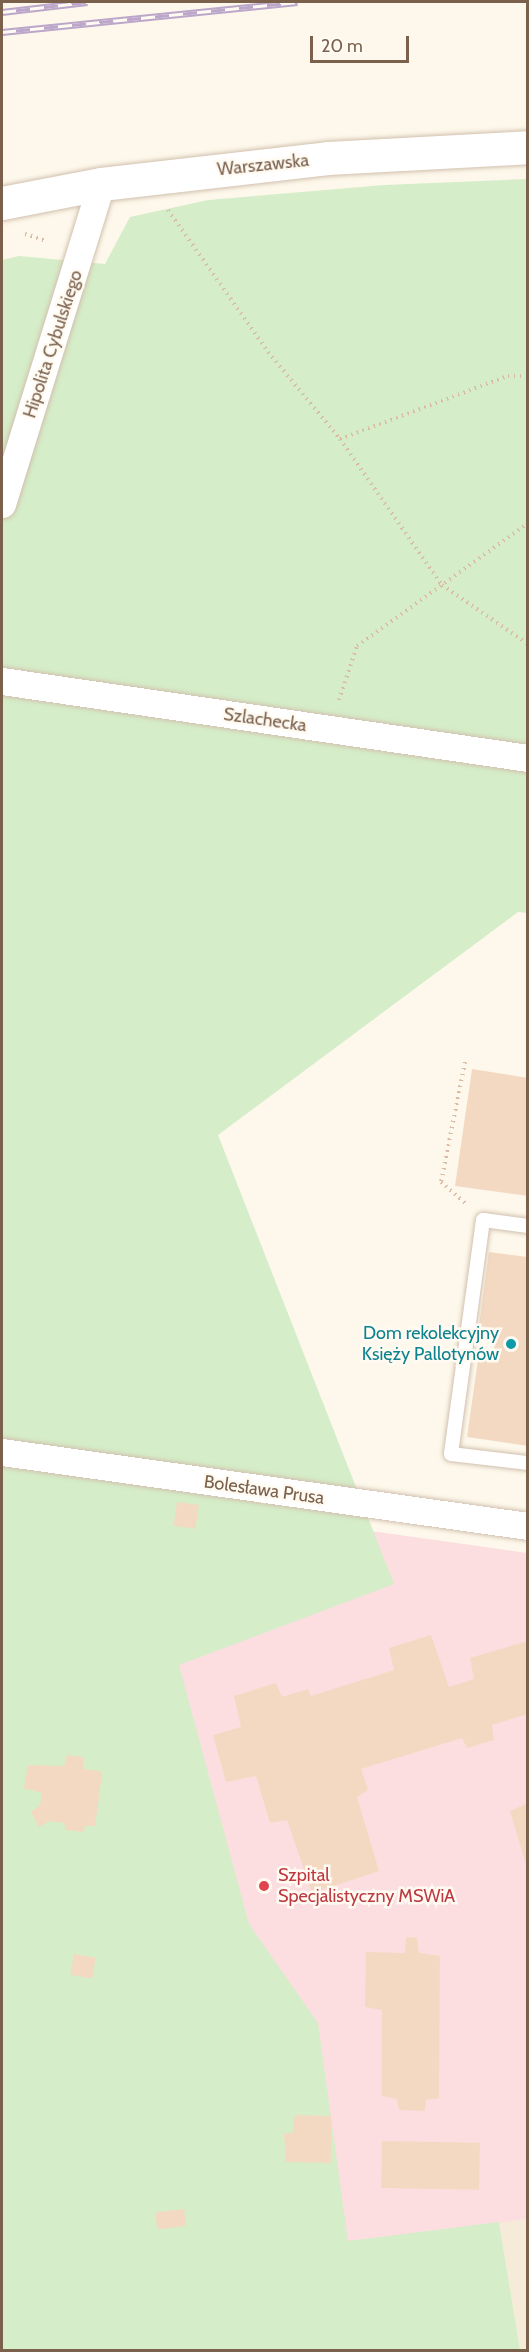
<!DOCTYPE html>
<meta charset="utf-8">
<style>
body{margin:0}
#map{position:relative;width:529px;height:2352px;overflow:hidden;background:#fdf8eb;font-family:Cabin,sans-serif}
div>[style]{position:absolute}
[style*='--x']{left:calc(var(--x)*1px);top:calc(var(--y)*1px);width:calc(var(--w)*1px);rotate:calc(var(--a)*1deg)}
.residential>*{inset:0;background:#f6ead9}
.medical>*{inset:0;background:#fcdee0}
.green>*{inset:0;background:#d5edc8}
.building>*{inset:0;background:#f4d9c2;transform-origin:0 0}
.path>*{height:4px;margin-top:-2px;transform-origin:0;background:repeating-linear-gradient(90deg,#dabca4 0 1.5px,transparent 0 6px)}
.roads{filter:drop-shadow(0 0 2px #d2c0af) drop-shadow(0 0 2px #d2c0af)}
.service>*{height:14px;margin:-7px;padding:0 7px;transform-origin:7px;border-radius:7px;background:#fff}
.minor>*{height:27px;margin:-13.5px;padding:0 13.5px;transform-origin:13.5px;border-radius:13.5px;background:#fff}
.tertiary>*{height:33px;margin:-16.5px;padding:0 16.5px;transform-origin:16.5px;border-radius:16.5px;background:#fff}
.rail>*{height:7px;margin-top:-3.5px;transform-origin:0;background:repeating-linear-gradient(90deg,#fffbf3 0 14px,#bca7ca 0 28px);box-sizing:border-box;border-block:2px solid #bca7ca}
.dots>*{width:16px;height:16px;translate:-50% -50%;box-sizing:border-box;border:3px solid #fffbf3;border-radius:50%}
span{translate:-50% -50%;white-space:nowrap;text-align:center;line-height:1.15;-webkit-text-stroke:5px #fffbf3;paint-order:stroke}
.street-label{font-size:18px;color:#7b604c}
.culture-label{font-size:18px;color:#0d838f}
.right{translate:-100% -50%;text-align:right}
.health-label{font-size:18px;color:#be3a42}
.left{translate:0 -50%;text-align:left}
.frame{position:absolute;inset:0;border:3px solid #7b604c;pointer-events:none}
.scale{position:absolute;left:310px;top:36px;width:99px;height:27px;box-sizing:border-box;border:3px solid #7b604c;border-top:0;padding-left:8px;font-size:18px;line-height:21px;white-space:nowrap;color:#7b604c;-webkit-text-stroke:4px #fffbf3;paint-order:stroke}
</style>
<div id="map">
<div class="residential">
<div style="clip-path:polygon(527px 2219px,527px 2350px,520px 2350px,499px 2222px)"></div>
</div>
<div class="medical">
<div style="clip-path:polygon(2px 1479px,527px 1553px,527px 2219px,348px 2242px)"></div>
</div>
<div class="green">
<div style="clip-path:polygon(527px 179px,527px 913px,518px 912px,218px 1135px,394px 1584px,179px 1665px,249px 1924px,318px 2023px,348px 2241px,499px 2222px,520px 2350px,2px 2350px,2px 260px,19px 256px,105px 264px,130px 217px,208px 200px,385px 185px)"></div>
</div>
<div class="building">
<div style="clip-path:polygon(472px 1069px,528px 1078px,528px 1196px,455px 1186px)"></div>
<div style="clip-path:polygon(489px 1252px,528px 1257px,528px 1446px,467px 1437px,478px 1359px,492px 1361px,497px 1329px,479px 1326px)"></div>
<div style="left:177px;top:1502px;width:22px;height:24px;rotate:8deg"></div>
<div style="clip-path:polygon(431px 1635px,449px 1687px,474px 1679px,470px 1658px,528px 1641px,528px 1714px,492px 1725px,494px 1740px,467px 1748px,462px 1738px,361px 1769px,368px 1790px,357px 1797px,379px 1871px,312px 1893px,287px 1820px,270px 1823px,256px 1776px,226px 1782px,213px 1735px,241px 1727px,234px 1696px,276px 1683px,282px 1697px,308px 1689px,311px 1696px,394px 1670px,389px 1648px)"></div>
<div style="clip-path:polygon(67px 1755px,83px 1757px,84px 1769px,100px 1771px,102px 1775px,95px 1826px,85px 1826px,83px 1832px,66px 1830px,64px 1823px,50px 1821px,39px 1827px,31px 1812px,40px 1805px,42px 1793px,24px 1788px,28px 1765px,64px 1766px)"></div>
<div style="clip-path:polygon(528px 1803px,528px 1868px,527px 1868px,510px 1811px)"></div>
<div style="clip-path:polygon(406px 1937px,417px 1938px,419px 1953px,440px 1956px,439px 2098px,426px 2100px,425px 2111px,399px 2110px,397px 2099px,382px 2096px,382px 2010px,365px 2007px,366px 1952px,405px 1953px)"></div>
<div style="left:74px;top:1954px;width:22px;height:21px;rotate:10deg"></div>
<div style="clip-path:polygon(295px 2115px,331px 2116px,331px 2163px,286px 2162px,284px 2134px,293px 2132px)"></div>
<div style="left:382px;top:2141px;width:98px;height:47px;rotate:1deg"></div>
<div style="left:184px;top:2209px;width:17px;height:29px;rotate:83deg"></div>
</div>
<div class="path">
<div style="--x:168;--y:210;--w:174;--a:54.8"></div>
<div style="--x:268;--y:352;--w:113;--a:50.4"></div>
<div style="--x:340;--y:439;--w:178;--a:55.1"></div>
<div style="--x:442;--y:585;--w:104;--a:34.5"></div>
<div style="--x:25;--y:234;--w:23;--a:18"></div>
<div style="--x:340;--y:439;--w:179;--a:-20.6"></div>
<div style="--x:508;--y:376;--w:20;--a:0"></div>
<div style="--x:339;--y:700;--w:57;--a:-71.6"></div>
<div style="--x:357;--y:646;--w:211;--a:-35.7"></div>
<div style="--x:465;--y:1062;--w:122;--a:101.3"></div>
<div style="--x:441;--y:1182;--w:35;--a:41"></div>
</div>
<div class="roads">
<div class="service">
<div style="--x:528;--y:1226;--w:45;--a:-172.4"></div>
<div style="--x:483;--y:1220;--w:236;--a:97.8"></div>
<div style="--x:451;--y:1454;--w:78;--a:6.7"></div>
</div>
<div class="minor">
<div style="--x:2;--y:504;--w:335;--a:-72.8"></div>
<div style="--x:2;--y:681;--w:532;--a:8.33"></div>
<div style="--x:2;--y:1452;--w:531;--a:8.01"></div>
</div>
<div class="tertiary">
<div style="--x:2;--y:203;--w:101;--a:-10.9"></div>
<div style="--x:101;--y:184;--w:228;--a:-6.5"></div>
<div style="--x:328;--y:158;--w:200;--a:-3.1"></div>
</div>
</div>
<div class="rail">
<div style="--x:2;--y:12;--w:86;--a:-6.7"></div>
<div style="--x:2;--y:32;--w:297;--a:-5.8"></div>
</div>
<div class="dots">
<div style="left:511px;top:1344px;background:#0f9aa8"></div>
<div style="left:264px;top:1886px;background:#e0444e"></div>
</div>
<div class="street-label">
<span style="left:263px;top:165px;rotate:-6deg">Warszawska</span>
<span style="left:53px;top:344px;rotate:-72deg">Hipolita Cybulskiego</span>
<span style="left:265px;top:720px;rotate:8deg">Szlachecka</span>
<span style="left:264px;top:1490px;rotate:8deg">Bolesława Prusa</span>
</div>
<div class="culture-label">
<span class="right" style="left:499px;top:1344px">Dom rekolekcyjny<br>Księży Pallotynów</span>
</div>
<div class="health-label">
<span class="left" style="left:278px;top:1886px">Szpital<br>Specjalistyczny MSWiA</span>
</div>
<div class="frame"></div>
<div class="scale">20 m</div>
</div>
